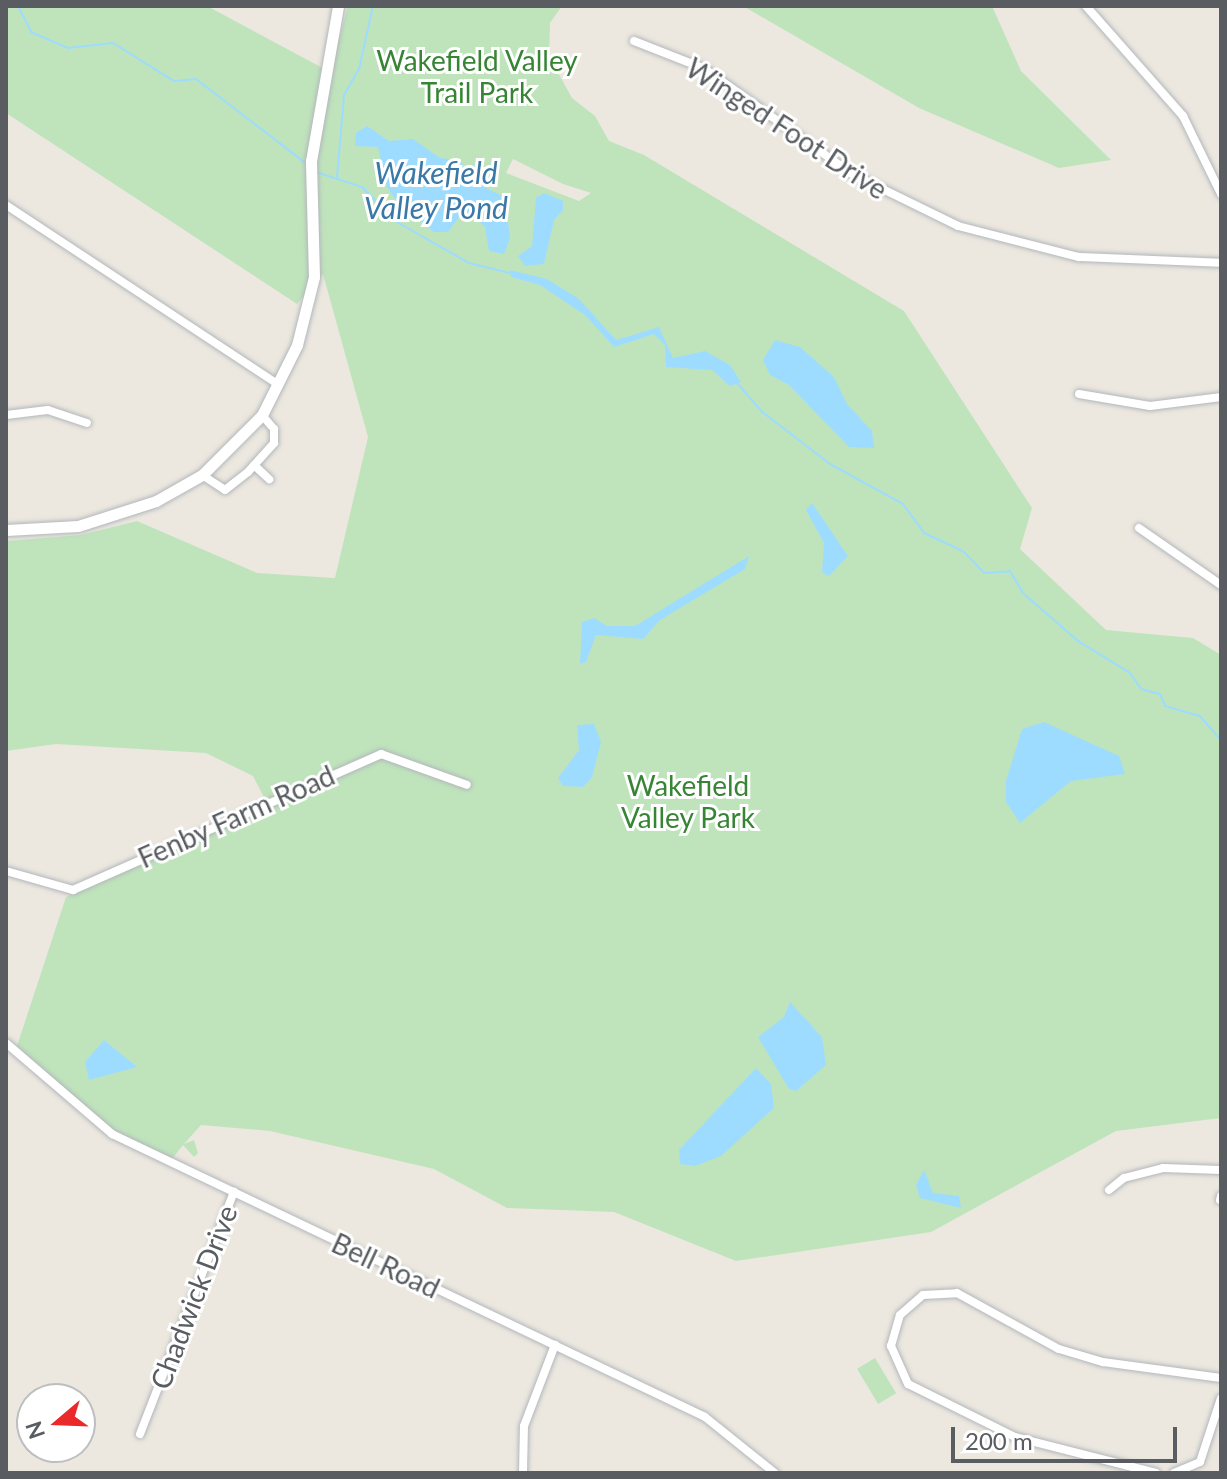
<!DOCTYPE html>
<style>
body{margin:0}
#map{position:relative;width:1227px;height:1479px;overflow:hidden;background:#ece8e0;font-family:Lato,sans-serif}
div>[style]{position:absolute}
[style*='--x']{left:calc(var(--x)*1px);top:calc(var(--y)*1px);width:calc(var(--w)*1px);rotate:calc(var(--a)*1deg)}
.green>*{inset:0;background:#bfe4bc;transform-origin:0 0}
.water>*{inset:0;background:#9ddcff}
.stream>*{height:2px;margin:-1px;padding:0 1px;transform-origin:1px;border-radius:1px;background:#9ddcff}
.roads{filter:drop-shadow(0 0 2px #b3b7bb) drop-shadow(0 0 2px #b3b7bb)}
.street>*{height:8px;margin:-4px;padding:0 4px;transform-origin:4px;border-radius:4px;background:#fff}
.secondary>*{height:11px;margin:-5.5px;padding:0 5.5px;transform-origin:5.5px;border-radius:5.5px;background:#fff}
span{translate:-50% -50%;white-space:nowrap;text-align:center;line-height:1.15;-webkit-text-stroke:6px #fff;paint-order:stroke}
.park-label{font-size:28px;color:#378534}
.street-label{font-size:28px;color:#595d61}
.water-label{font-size:30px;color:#3978a7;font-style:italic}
.frame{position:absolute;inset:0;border:8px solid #595d61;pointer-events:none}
.north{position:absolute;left:16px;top:1383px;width:80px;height:80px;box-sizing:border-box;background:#fff;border:2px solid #bdbec0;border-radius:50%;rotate:251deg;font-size:22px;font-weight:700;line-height:32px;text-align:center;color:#595d61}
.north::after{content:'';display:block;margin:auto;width:28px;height:36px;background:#e9292a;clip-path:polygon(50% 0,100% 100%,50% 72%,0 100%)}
.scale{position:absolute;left:951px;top:1427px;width:226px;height:36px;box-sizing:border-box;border:4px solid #595d61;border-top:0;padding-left:10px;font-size:24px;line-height:28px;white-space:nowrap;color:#595d61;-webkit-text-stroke:6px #fff;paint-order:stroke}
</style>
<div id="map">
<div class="green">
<div style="clip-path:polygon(evenodd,6px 6px,207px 6px,330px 72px,348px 6px,562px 6px,550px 23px,549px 56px,572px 98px,595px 116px,609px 141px,644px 155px,904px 311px,1032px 508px,1020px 549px,1106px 630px,1193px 638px,1221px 655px,1221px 1118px,1116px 1131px,931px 1232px,736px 1261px,614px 1212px,507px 1208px,434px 1169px,270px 1131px,201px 1125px,184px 1144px,194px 1140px,198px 1153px,194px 1157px,183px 1145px,172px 1159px,109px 1128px,67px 1096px,17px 1046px,66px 897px,268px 805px,253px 776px,206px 753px,56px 744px,6px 751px,6px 541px,81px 535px,137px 521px,257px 573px,335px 578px,368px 437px,323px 274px,297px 304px,6px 113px,6px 6px,513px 159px,563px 184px,591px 193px,579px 201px,506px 173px,513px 159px)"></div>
<div style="clip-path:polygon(743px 6px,992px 6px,1021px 71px,1111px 160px,1059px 168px,919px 108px)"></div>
<div style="left:875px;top:1358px;width:41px;height:21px;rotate:59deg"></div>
</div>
<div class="water">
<div style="clip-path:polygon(367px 126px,389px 141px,413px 139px,440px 158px,458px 160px,484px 187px,505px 197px,510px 238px,504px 254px,489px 251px,485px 227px,476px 218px,459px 217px,448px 232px,434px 232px,398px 203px,387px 187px,378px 147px,355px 146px,356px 133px)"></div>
<div style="clip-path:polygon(544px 193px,563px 201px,563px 210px,554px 220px,544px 264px,525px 266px,518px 256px,532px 246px,536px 198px)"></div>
<div style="clip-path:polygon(510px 270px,547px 279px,579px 299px,616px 340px,659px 327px,673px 358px,705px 351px,730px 365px,741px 382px,730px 386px,712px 370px,666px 367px,665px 345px,654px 334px,614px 347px,585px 315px,540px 285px,511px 277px)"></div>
<div style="clip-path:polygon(775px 340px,800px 347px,834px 377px,847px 404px,872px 431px,874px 448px,849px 447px,789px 385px,770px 375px,763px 360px)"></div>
<div style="clip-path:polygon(812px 503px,848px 556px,829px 576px,822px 572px,824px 543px,806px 510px)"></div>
<div style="clip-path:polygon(749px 556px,745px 569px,660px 620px,643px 639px,596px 635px,586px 662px,580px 664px,582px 622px,594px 618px,607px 626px,635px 626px)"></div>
<div style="clip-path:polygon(1044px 722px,1119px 756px,1125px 774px,1071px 781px,1020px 823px,1006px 802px,1006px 781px,1022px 729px)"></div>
<div style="clip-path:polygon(594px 724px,601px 742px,592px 777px,583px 787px,563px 786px,558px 778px,579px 750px,577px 725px)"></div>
<div style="clip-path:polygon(790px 1002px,822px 1037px,826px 1065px,796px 1091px,789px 1089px,758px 1037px,784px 1017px)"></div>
<div style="clip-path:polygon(104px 1040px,137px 1067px,89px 1080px,85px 1062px)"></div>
<div style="clip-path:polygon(756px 1068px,771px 1084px,774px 1108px,721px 1156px,695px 1166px,680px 1164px,679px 1150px)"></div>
<div style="clip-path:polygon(924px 1170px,933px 1193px,959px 1196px,961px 1208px,920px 1198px,916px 1185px)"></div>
</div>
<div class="stream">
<div style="--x:18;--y:6;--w:29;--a:63"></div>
<div style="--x:31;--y:32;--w:40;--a:23.4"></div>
<div style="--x:68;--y:48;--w:45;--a:-6.3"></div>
<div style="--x:113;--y:43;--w:72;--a:31.9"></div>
<div style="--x:174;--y:81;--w:22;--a:-5"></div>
<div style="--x:196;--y:79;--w:141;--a:37.5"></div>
<div style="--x:316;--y:172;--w:48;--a:18.1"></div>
<div style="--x:362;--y:187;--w:47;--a:45.9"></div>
<div style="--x:395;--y:221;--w:85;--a:29.6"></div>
<div style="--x:469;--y:263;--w:42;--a:13.7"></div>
<div style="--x:337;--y:177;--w:82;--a:-85.1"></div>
<div style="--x:344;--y:95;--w:30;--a:-60"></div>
<div style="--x:359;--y:69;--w:65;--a:-77.5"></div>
<div style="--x:737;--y:383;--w:37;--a:49"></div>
<div style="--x:761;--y:411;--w:87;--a:37.5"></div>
<div style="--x:830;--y:464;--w:83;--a:28.7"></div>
<div style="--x:903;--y:504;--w:36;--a:54"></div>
<div style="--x:924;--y:533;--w:43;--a:24.8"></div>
<div style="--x:963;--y:551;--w:30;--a:46"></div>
<div style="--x:984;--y:573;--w:26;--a:-4"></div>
<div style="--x:1010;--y:571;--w:27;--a:59"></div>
<div style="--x:1024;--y:594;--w:72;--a:41"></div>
<div style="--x:1078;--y:641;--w:61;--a:31.6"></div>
<div style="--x:1130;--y:673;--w:19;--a:55"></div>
<div style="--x:1141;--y:689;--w:20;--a:15"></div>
<div style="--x:1160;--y:694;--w:13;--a:67"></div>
<div style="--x:1165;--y:706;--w:36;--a:16"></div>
<div style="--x:1200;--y:716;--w:32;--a:49"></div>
</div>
<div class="roads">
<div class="street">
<div style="--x:1086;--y:6;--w:147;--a:48.6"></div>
<div style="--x:1183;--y:116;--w:87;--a:64"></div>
<div style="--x:634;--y:41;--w:76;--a:21.5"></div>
<div style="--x:705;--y:69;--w:181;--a:35.5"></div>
<div style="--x:852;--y:174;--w:118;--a:26.1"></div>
<div style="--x:958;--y:226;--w:125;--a:14.4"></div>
<div style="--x:1079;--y:257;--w:142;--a:2.4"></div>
<div style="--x:6;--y:205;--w:327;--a:33.4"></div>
<div style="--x:1079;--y:394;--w:72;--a:9.6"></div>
<div style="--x:1150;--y:406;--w:72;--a:-7.2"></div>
<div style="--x:6;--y:415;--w:42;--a:-6.8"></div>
<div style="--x:48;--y:410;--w:41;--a:18.4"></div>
<div style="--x:254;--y:465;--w:21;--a:43"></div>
<div style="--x:202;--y:475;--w:27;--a:33"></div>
<div style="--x:225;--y:490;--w:29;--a:-38"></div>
<div style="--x:248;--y:472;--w:39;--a:-48"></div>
<div style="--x:274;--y:443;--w:14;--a:-90"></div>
<div style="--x:274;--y:429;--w:18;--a:-131"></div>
<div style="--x:1139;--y:528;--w:100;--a:34.8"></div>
<div style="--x:6;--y:871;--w:70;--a:15.8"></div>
<div style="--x:73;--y:890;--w:337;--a:-23.8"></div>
<div style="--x:381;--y:754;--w:91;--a:19.8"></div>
<div style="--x:6;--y:1043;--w:140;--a:40.6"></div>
<div style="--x:112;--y:1134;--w:657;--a:25.51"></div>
<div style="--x:705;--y:1417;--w:90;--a:38.7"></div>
<div style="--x:1109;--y:1190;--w:19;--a:-39"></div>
<div style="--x:1124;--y:1178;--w:40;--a:-14.4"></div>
<div style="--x:1163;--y:1168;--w:58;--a:2"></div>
<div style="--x:1220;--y:1200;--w:4;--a:-76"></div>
<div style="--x:140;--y:1434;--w:260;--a:-68.8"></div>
<div style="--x:523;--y:1473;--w:47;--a:-88.8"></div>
<div style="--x:524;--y:1426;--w:87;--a:-69.1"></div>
<div style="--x:1156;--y:1473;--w:146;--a:-165.7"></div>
<div style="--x:1015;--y:1437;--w:119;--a:-153.6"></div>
<div style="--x:908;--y:1384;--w:42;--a:-114.1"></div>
<div style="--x:891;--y:1346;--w:32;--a:-74"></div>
<div style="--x:900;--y:1315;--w:30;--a:-41"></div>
<div style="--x:923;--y:1295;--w:34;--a:-3"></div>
<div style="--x:957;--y:1293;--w:116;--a:28.8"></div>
<div style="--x:1059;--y:1349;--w:46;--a:16.5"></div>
<div style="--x:1103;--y:1362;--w:119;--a:7.7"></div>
<div style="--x:1174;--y:1473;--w:28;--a:-23"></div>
<div style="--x:1200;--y:1462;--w:67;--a:-71.8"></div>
</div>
<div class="secondary">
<div style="--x:6;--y:530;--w:72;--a:-3.2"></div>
<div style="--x:78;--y:526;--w:82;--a:-17.8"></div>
<div style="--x:156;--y:501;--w:53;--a:-29.5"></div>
<div style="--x:202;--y:475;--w:85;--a:-45"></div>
<div style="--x:262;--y:415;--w:78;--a:-63.4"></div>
<div style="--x:297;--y:345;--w:70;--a:-76"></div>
<div style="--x:314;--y:277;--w:116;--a:-91.5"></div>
<div style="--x:311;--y:161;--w:157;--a:-80.1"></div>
</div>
</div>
<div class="park-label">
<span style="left:477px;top:76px">Wakefield Valley<br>Trail Park</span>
<span style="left:688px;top:801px">Wakefield<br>Valley Park</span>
</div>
<div class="street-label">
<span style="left:787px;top:128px;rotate:33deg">Winged Foot Drive</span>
<span style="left:236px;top:816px;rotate:-24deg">Fenby Farm Road</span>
<span style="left:386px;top:1265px;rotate:25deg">Bell Road</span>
<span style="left:193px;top:1297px;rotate:-69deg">Chadwick Drive</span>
</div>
<div class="water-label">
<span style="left:436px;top:189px">Wakefield<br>Valley Pond</span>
</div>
<div class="frame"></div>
<div class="north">N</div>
<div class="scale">200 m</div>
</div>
